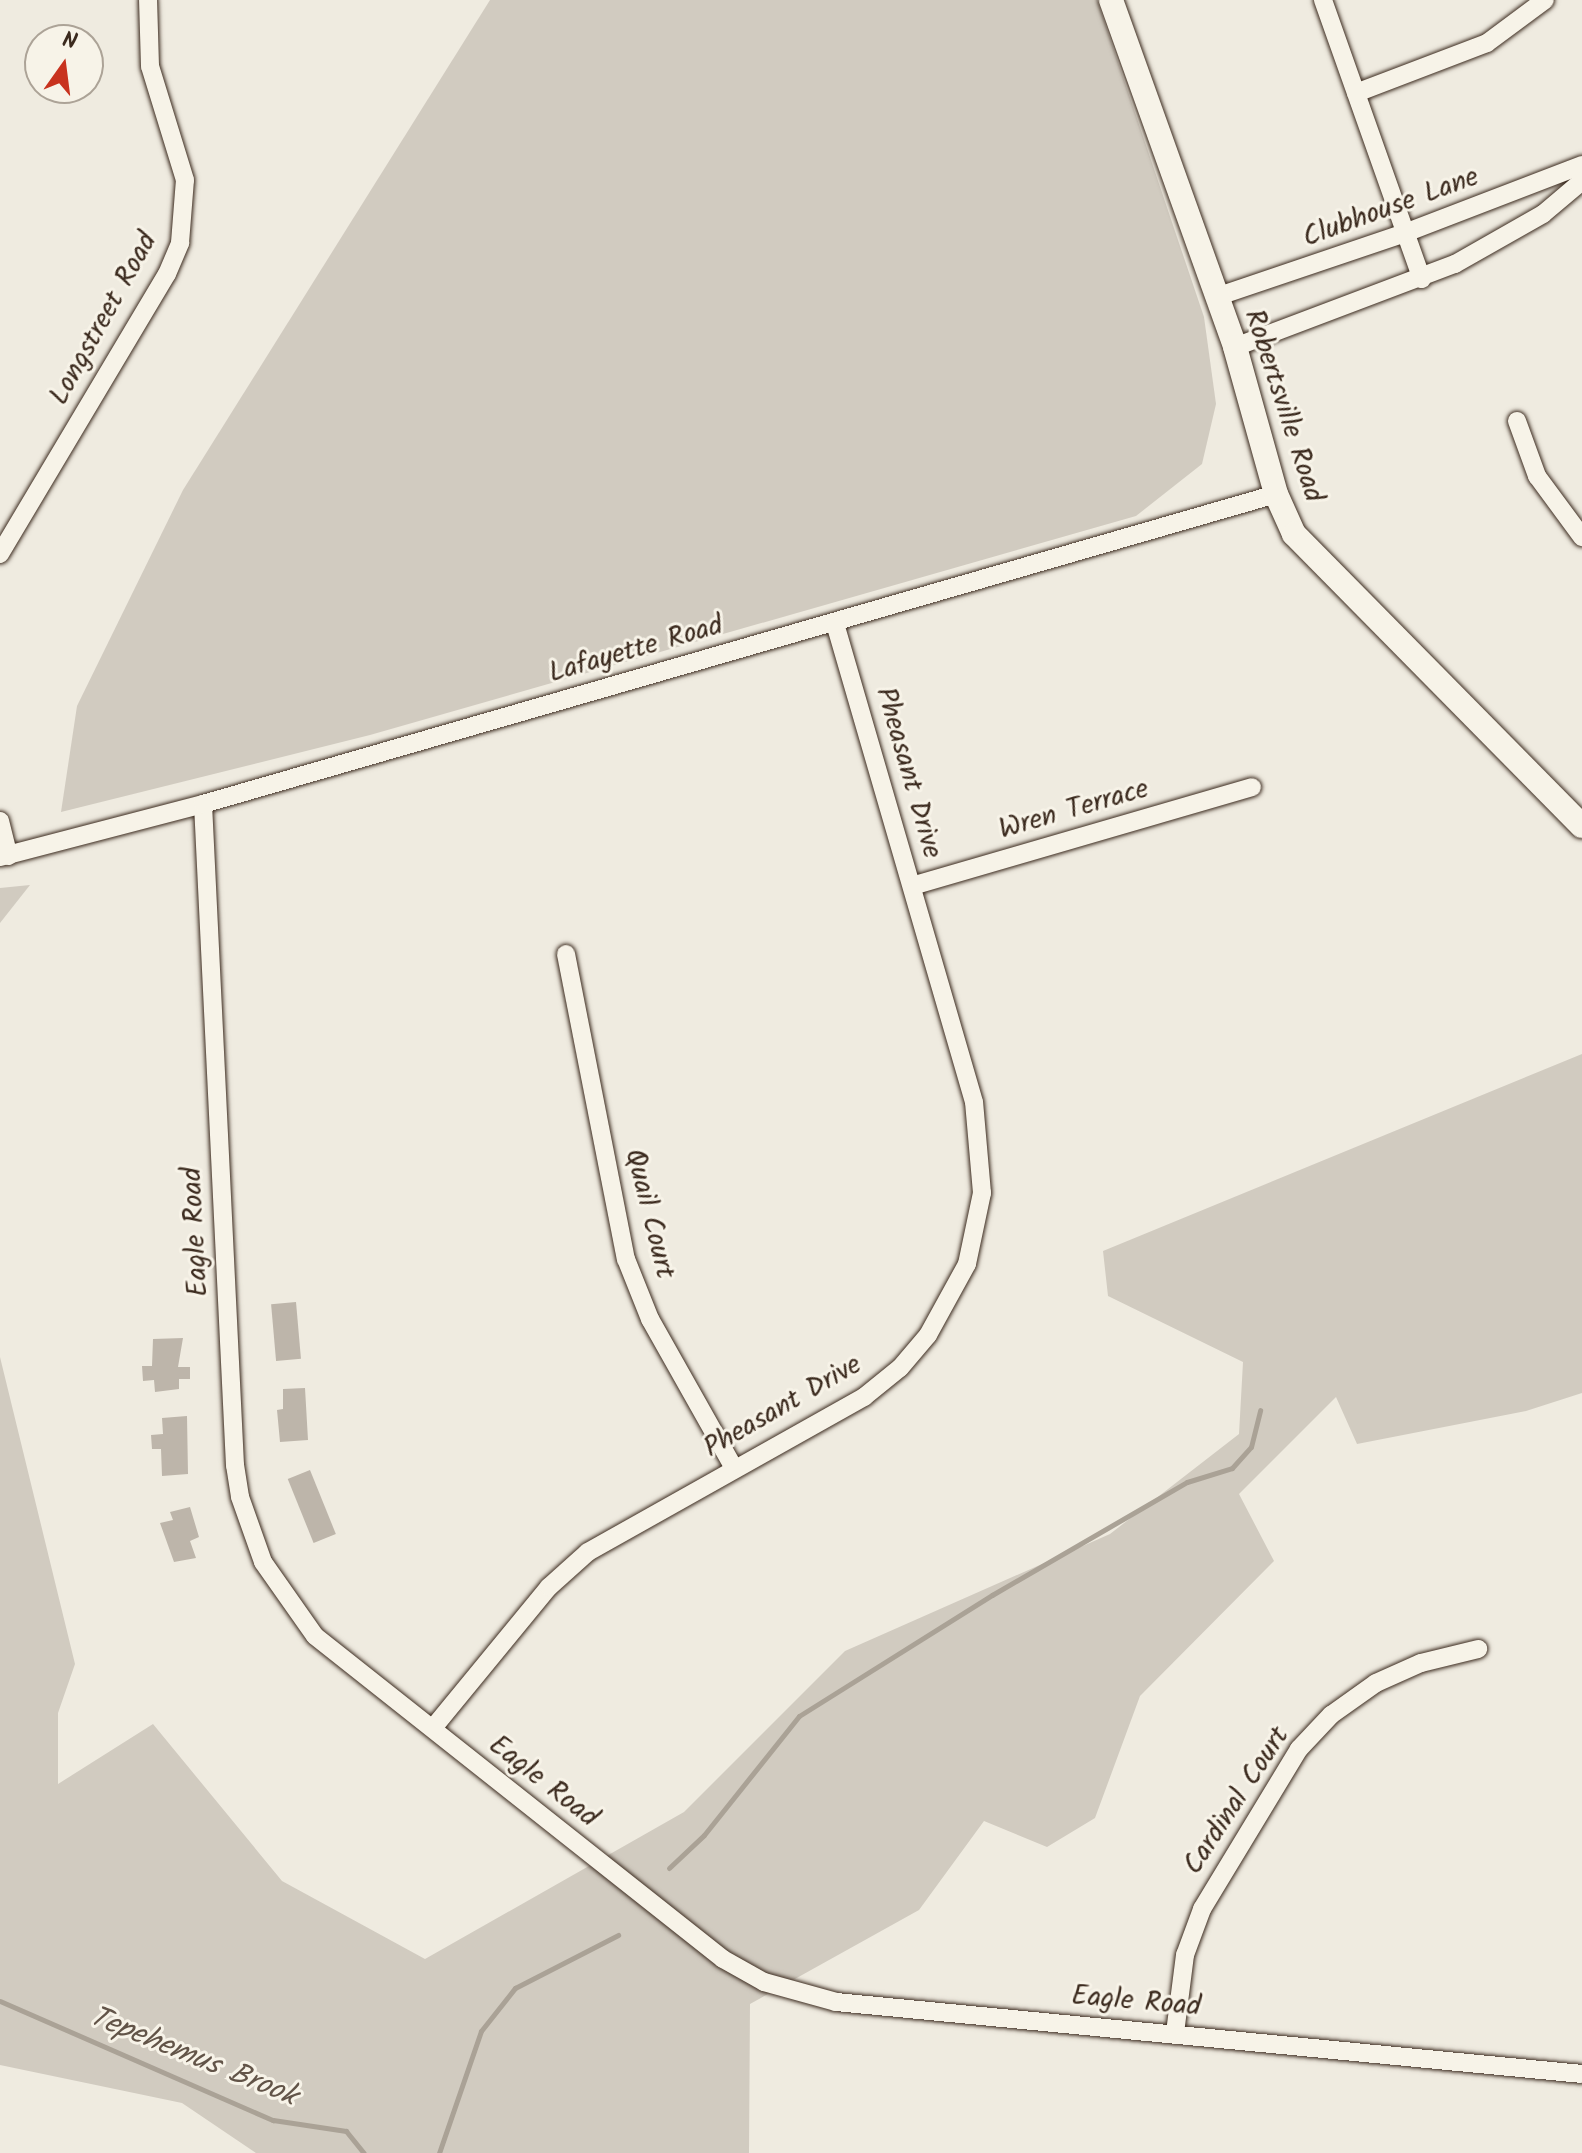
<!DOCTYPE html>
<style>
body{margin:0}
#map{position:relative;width:1582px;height:2153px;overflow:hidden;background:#efebe0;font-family:Kalam,sans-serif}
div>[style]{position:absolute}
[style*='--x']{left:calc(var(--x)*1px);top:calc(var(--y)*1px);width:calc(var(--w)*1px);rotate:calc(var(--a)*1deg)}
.green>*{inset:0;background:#d1cbc0}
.stream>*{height:5px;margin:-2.5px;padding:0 2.5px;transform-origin:2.5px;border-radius:2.5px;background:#aaa296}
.building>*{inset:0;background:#bdb5aa;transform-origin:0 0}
.roads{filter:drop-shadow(0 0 2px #3b2a1e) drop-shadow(0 0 2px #3b2a1e)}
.minor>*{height:18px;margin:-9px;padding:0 9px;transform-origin:9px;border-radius:9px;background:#f7f3e8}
.tertiary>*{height:24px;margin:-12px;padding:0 12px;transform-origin:12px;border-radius:12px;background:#f7f3e8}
span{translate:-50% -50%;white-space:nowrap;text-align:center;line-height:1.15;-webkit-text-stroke:6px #f7f3e8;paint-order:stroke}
.street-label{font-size:28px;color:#3b2a1e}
.water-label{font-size:30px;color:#625448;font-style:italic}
.north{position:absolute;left:24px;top:24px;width:80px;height:80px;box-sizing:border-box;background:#f7f3e8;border:2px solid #aca397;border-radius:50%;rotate:14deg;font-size:22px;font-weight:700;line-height:32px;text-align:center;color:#3b2a1e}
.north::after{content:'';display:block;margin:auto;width:28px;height:36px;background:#c8321e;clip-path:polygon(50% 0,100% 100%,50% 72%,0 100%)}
</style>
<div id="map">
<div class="green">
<div style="clip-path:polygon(490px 0,1097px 0,1204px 317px,1216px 404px,1202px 464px,1136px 516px,370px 735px,61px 812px,77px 706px,183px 490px)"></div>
<div style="clip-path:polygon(30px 885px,0 923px,0 888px)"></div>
<div style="clip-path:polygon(1582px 1054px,1582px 1393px,1526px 1411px,1357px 1444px,1336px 1397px,1239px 1494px,1274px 1561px,1140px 1696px,1095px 1818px,1047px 1847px,984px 1821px,919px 1910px,750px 2004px,749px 2153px,256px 2153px,182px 2103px,0 2065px,0 1357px,75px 1664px,58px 1713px,58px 1784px,153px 1724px,282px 1881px,425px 1959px,684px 1812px,845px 1651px,1110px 1534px,1239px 1434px,1243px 1362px,1108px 1296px,1103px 1251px)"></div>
</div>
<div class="stream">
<div style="--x:669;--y:1868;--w:48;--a:-43.3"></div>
<div style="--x:704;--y:1835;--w:152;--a:-51.4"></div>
<div style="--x:799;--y:1716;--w:228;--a:-32.1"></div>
<div style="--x:992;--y:1595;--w:225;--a:-30.1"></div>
<div style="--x:1187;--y:1482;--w:47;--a:-17.3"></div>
<div style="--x:1232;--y:1468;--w:28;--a:-48"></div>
<div style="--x:1251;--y:1447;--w:38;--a:-76"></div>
<div style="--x:0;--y:2001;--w:298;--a:23.6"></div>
<div style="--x:273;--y:2120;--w:74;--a:8.6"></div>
<div style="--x:346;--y:2131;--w:28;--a:51"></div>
<div style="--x:439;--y:2153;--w:129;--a:-71"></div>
<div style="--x:481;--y:2031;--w:55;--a:-51.7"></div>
<div style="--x:515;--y:1988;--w:116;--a:-27.2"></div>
</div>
<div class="building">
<div style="left:296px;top:1302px;width:57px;height:25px;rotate:85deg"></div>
<div style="clip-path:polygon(183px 1338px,178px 1367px,190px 1367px,190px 1379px,179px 1379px,179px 1389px,155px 1392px,154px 1380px,143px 1381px,142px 1366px,152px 1366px,153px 1339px)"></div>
<div style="clip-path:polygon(305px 1388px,308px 1440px,280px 1442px,277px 1410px,283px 1409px,283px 1389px)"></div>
<div style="clip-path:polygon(187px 1416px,188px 1474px,162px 1476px,161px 1449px,152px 1449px,151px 1435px,163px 1434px,162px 1418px)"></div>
<div style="left:310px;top:1470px;width:69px;height:24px;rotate:68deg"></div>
<div style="clip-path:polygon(190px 1507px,199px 1537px,190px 1541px,196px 1558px,174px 1562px,160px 1523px,173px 1520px,170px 1512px)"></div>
</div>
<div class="roads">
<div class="minor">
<div style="--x:1323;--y:0;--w:296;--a:70.5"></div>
<div style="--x:1356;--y:93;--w:140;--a:-20.9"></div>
<div style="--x:1487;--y:43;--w:72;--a:-36.6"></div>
<div style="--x:1216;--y:297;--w:200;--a:-18.7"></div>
<div style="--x:1405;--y:233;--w:190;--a:-21"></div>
<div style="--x:1235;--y:347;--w:235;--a:-20.7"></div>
<div style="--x:1455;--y:264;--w:101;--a:-29.6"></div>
<div style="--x:1543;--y:214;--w:51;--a:-40.2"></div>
<div style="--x:1517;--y:421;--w:59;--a:70"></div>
<div style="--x:1537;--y:476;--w:76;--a:53.6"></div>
<div style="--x:0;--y:554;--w:326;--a:-59.2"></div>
<div style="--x:167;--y:274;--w:34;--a:-67"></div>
<div style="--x:180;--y:243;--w:63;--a:-85.5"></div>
<div style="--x:185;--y:180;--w:119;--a:-107.1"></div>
<div style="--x:150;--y:66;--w:66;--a:-91.7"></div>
<div style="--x:203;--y:804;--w:662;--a:87.23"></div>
<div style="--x:235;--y:1465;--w:32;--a:81"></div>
<div style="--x:240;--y:1497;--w:69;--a:70.5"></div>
<div style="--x:263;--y:1562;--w:90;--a:54.9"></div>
<div style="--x:315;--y:1636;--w:520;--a:38.37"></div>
<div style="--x:723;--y:1959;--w:47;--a:29.3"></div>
<div style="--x:764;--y:1982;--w:75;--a:15.5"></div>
<div style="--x:836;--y:2002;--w:749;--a:5.51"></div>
<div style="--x:0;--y:821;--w:36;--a:76"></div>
<div style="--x:0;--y:857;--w:210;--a:-14.6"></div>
<div style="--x:203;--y:804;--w:1117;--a:-16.11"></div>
<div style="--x:912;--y:886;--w:354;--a:-16.2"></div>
<div style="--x:566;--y:954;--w:311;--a:78.9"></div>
<div style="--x:626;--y:1259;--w:65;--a:68.2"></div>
<div style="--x:650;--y:1319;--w:171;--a:60.6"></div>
<div style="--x:433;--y:1728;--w:183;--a:-50.6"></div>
<div style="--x:549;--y:1587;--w:52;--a:-41.9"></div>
<div style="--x:588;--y:1552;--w:317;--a:-29.3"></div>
<div style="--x:864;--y:1397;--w:46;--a:-38.9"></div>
<div style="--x:900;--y:1368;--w:43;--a:-49.7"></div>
<div style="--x:928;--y:1335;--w:81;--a:-61.2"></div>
<div style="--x:967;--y:1264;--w:73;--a:-78.1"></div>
<div style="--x:982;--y:1193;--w:91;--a:-95"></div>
<div style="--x:974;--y:1102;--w:500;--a:-106.2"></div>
<div style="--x:1175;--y:2033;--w:79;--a:-82.7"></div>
<div style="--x:1185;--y:1955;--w:49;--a:-69.7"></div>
<div style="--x:1202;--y:1909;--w:187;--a:-58.8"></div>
<div style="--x:1299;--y:1749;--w:47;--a:-46.7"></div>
<div style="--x:1331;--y:1715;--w:55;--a:-35.4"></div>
<div style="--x:1376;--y:1683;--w:49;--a:-24"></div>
<div style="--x:1421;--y:1663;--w:59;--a:-13.8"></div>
</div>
<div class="tertiary">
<div style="--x:1111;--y:0;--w:368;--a:70.3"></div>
<div style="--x:1235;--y:347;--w:153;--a:74.4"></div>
<div style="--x:1276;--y:494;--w:44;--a:65.8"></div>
<div style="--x:1294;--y:534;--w:410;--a:45.4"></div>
</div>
</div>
<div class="street-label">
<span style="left:1391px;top:208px;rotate:-20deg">Clubhouse Lane</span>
<span style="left:104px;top:319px;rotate:-61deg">Longstreet Road</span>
<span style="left:1283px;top:406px;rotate:72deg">Robertsville Road</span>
<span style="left:636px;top:650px;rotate:-16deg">Lafayette Road</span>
<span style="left:908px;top:773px;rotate:74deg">Pheasant Drive</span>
<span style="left:1074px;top:810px;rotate:-16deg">Wren Terrace</span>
<span style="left:649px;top:1214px;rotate:76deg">Quail Court</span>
<span style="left:196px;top:1232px;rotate:-93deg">Eagle Road</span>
<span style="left:783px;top:1407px;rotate:-30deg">Pheasant Drive</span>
<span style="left:543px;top:1782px;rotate:38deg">Eagle Road</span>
<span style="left:1237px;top:1801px;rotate:-57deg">Cardinal Court</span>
<span style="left:1136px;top:2002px;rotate:5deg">Eagle Road</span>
</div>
<div class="water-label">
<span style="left:193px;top:2057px;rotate:22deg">Tepehemus Brook</span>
</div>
<div class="north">N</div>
</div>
